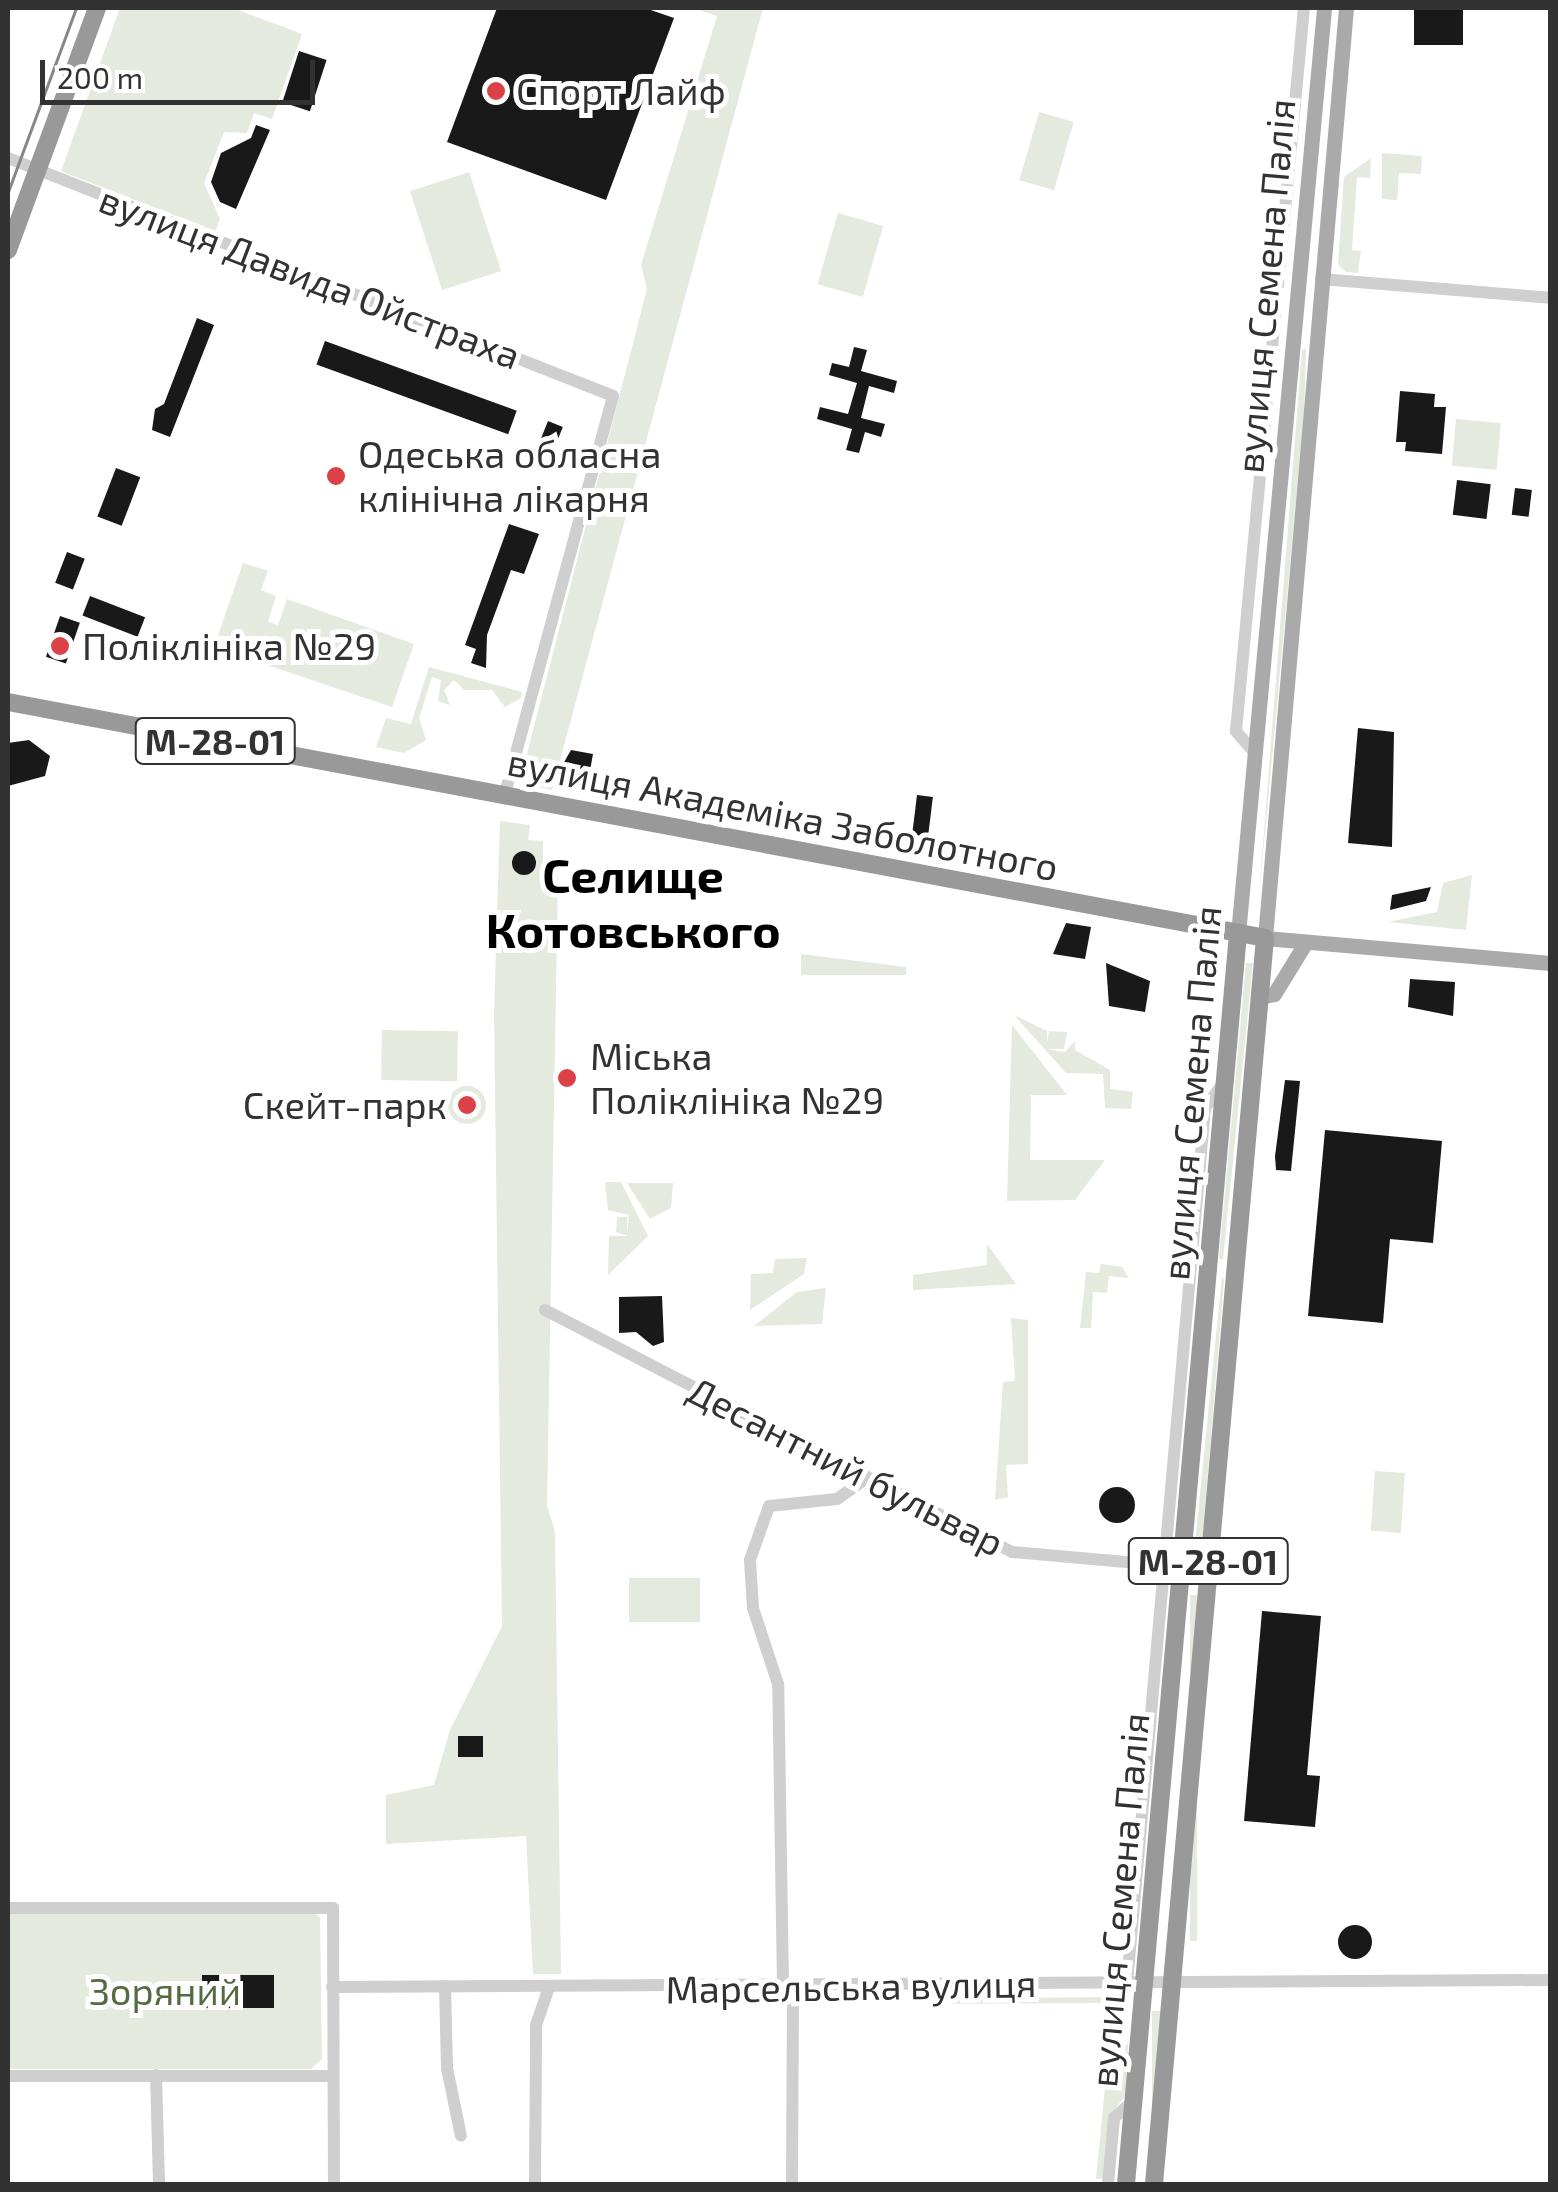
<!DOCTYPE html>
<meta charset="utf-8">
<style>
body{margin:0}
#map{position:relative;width:1558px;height:2192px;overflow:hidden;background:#fff;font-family:"Exo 2",sans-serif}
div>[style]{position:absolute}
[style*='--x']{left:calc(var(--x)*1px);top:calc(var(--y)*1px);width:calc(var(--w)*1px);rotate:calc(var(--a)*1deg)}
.green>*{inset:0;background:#e4eade;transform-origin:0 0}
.round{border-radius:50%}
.building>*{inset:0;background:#191919;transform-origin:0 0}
.minor>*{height:12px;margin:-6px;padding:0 6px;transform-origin:6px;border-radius:6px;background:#cfcfcf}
.major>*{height:15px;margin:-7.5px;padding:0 7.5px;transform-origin:7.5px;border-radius:7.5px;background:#aaa}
.highway>*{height:18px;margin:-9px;padding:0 9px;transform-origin:9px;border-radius:9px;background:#999}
.tram>*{height:2.5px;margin:-1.25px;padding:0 1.25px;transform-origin:1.25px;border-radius:1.25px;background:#878787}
.dots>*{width:28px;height:28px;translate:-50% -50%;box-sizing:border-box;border:5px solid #fff;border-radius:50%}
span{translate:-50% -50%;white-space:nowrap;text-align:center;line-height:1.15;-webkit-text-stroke:10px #fff;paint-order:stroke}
.shield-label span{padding:2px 8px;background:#fff;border:2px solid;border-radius:8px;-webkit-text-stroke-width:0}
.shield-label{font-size:35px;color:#323232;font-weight:700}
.poi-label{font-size:38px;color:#323232}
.left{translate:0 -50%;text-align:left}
.right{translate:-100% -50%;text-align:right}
.street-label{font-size:38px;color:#323232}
.park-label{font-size:38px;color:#546b41}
.district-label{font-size:48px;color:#000;font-weight:700}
.frame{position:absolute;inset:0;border:10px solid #323232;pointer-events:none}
.scale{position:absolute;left:40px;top:60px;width:275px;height:45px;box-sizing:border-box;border:5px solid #323232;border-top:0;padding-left:12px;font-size:30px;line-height:35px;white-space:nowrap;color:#323232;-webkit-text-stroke:8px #fff;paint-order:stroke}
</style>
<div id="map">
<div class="green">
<div style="clip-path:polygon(120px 8px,233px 8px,302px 34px,272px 119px,254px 113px,247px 133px,224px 132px,204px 183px,220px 219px,215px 232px,61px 171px)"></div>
<div style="clip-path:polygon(692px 8px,763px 8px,552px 790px,527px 785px,522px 773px,647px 289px,641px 265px,717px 16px)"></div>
<div style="left:1039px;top:112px;width:36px;height:71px;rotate:16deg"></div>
<div style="clip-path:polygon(1382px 153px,1422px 156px,1421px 174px,1399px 173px,1397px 200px,1382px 199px)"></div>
<div style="clip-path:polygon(1371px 158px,1370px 178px,1357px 177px,1352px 250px,1361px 251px,1358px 273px,1346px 272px,1338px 264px,1344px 177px)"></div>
<div style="left:469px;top:172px;width:104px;height:62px;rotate:72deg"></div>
<div style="left:838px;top:213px;width:47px;height:74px;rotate:16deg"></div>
<div style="clip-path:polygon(1306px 348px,1304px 414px,1258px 908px,1302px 350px)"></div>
<div style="left:1456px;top:419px;width:45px;height:47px;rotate:5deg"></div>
<div style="clip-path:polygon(243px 563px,268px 571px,261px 590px,276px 596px,268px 622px,278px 625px,287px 599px,414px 644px,392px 707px,214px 647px)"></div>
<div style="clip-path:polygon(429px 667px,522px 692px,521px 698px,505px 707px,492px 690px,464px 690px,454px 680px,444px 690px,450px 705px,438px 701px,441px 680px,432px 677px,419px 718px,426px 740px,404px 753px,376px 747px,386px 718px,411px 724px)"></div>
<div style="clip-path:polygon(500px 821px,530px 825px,528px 840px,543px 841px,543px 875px,558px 875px,547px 1505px,555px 1532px,561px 1974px,533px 1974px,526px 1836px,386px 1844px,386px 1795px,434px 1785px,450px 1730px,502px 1626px,494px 1013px)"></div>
<div style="clip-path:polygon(1472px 875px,1466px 930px,1388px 922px,1437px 912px,1443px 883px)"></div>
<div style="clip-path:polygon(801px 954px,906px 967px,906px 975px,801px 975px)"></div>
<div style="clip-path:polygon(1246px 963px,1253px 963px,1223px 1260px,1219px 1258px)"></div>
<div style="clip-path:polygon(1014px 1015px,1047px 1031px,1047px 1042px,1049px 1031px,1067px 1032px,1064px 1049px,1046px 1049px,1065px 1052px,1075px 1041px,1075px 1050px,1110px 1070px,1110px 1089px,1133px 1092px,1131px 1109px,1105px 1108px,1103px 1074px,1066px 1073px)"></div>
<div style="clip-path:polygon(1012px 1025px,1067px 1095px,1031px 1095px,1030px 1160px,1105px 1160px,1075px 1200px,1007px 1201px)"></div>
<div style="left:382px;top:1030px;width:76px;height:50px;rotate:1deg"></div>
<div class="round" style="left:448px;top:1086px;width:38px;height:38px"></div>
<div style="clip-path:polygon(605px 1182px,621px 1182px,648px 1236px,608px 1275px,609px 1236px,628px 1236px,616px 1232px,617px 1217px,627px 1217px,627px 1232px,629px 1215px,608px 1210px)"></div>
<div style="clip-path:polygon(627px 1183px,673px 1183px,671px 1208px,650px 1219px)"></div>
<div style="clip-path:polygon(987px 1244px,1016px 1284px,913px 1290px,913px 1275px,987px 1265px)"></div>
<div style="clip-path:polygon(807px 1258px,804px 1274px,750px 1310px,751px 1274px,773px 1273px,775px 1259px)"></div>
<div style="clip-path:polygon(1101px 1264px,1122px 1267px,1129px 1278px,1109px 1276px,1107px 1293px,1093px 1292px,1091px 1328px,1080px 1328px,1086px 1272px,1099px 1273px)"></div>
<div style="clip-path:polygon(1222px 1277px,1224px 1280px,1202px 1544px,1195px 1543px)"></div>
<div style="clip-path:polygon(826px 1288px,822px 1324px,754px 1326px,797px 1292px)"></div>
<div style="clip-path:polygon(1011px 1318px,1028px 1320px,1028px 1464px,1006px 1465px,1008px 1497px,995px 1500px,1003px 1382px,1015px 1381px)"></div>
<div style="left:1375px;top:1471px;width:30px;height:60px;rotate:4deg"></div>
<div style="left:629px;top:1578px;width:71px;height:44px"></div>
<div style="left:1190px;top:1595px;width:7px;height:346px"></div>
<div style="clip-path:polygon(8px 1912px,313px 1912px,320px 1917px,322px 2059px,311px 2069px,8px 2069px)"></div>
<div style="clip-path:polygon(1105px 1997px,1105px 2003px,922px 2004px,926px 1999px)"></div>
<div style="left:1152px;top:2011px;width:9px;height:174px"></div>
<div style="clip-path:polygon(1128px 2043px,1126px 2095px,1111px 2114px,1104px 2178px,1096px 2179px,1107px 2066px)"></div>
</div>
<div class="building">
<div style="clip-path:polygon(497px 8px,645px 8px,674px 18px,606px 200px,447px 142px)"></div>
<div style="left:1414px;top:8px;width:49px;height:37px"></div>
<div style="left:299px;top:51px;width:29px;height:54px;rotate:18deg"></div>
<div style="clip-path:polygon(256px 125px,270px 130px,236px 209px,220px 202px,211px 182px,221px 153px,251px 138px)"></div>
<div style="clip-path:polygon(197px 318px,214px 325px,170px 437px,152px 430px,155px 409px,164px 404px)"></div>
<div style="left:325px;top:341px;width:204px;height:25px;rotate:20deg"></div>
<div style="clip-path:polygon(854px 347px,867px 350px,861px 371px,897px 381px,894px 393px,869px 386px,861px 418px,885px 424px,881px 437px,865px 432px,859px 453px,846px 450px,852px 429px,817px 419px,820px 407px,848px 414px,857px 383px,829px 375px,832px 363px,849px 367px)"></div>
<div style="clip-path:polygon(1400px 391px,1435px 394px,1434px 407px,1446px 407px,1442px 454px,1405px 451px,1406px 442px,1396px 442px)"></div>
<div style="left:548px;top:421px;width:16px;height:29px;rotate:22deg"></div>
<div style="left:116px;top:468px;width:26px;height:52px;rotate:21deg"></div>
<div style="left:1457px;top:480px;width:34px;height:35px;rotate:7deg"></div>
<div style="left:1515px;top:488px;width:17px;height:27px;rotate:7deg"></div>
<div style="clip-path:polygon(509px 524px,539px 534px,524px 574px,511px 570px,487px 635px,486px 668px,471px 663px,476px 649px,465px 645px)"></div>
<div style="left:67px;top:552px;width:19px;height:33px;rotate:21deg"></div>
<div style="left:90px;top:596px;width:59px;height:21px;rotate:21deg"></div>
<div style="left:60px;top:616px;width:21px;height:43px;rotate:19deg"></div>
<div style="clip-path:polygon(1358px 728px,1394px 732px,1392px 847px,1348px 843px)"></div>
<div style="clip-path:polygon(29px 740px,50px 756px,45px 776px,8px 786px,8px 743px)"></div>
<div style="clip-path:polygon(571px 750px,593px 754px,589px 776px,559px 771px)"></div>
<div style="left:917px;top:795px;width:16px;height:40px;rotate:7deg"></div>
<div class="round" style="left:512px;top:851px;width:24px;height:24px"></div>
<div style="clip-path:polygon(1431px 887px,1426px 901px,1390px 910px,1392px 895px)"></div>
<div style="clip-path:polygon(1066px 923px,1091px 927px,1085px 959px,1053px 954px)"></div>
<div style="clip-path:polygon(1106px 963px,1150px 981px,1145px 1012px,1109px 1006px)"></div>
<div style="clip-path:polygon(1410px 979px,1455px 982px,1453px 1016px,1408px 1007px)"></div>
<div style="clip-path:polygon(1285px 1080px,1300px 1081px,1291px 1171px,1276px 1170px,1275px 1156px)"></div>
<div style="clip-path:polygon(1325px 1130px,1442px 1141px,1433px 1243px,1390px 1239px,1383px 1323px,1308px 1316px)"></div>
<div style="clip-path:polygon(662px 1296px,664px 1342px,653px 1346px,636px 1332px,619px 1333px,619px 1297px)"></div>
<div class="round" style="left:1099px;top:1487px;width:36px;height:36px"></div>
<div style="clip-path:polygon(1262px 1611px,1321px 1616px,1307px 1775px,1320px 1776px,1315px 1827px,1244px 1821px)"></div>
<div style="left:458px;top:1736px;width:25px;height:21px"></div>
<div class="round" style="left:1338px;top:1925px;width:34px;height:34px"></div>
<div style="left:202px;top:1975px;width:72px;height:33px"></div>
</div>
<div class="minor">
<div style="--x:8;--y:158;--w:650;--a:21.47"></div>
<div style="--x:613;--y:396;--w:411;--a:105.2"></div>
<div style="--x:1321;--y:279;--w:230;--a:4.7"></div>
<div style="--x:1254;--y:752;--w:28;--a:-131"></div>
<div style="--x:1236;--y:731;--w:726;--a:-84.63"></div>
<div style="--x:545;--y:1310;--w:526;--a:27.39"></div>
<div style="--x:1012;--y:1552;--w:151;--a:5"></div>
<div style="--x:8;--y:1908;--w:325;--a:0"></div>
<div style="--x:333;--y:1908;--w:276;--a:89.8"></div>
<div style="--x:1127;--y:1983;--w:878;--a:-84.91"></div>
<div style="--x:1205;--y:1108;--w:29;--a:-54"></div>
<div style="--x:445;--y:1986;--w:82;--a:88.6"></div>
<div style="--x:447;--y:2068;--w:69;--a:78.4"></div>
<div style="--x:332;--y:1987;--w:1218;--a:-0.33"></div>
<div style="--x:783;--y:1987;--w:303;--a:-90.9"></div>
<div style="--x:778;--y:1684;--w:80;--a:-108.2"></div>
<div style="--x:753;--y:1608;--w:48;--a:-93.6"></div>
<div style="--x:750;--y:1560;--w:57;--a:-70.6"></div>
<div style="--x:769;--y:1506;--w:68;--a:-5.9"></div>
<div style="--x:837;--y:1499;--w:32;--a:-35"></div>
<div style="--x:156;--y:2075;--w:109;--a:88.4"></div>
<div style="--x:8;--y:2076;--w:324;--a:0"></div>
<div style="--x:535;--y:2184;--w:159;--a:-89.6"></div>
<div style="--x:536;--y:2025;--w:37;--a:-71"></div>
<div style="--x:792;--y:2184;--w:197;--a:-89.7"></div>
<div style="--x:1108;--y:2184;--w:66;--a:-84.8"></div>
<div style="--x:1114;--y:2118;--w:27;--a:-42"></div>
</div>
<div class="major">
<div style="--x:1346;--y:8;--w:934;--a:94.98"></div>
<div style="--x:1265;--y:938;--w:286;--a:5"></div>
<div style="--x:1238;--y:934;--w:930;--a:-84.69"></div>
<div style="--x:1259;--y:997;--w:15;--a:-11"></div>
<div style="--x:1274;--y:994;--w:61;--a:-58.4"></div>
</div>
<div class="highway">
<div style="--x:8;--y:250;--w:258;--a:-69.8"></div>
<div style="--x:8;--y:702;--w:1279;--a:10.63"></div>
<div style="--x:1265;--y:938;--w:1251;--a:95.09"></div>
<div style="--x:1126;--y:2184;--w:1255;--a:-84.88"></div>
</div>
<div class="tram">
<div style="--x:8;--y:192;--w:196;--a:-69.7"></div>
</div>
<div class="dots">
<div style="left:496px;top:91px;background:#da4248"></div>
<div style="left:336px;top:476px;background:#da4248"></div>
<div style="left:60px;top:646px;background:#da4248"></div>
<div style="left:567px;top:1078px;background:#da4248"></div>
<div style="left:467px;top:1105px;background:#da4248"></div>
</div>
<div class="shield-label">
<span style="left:215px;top:741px">М-28-01</span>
<span style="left:1208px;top:1561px">М-28-01</span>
</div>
<div class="poi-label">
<span class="left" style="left:516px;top:91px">Спорт Лайф</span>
<span class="left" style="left:358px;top:476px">Одеська обласна<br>клінічна лікарня</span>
<span class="left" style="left:82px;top:646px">Поліклініка №29</span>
<span class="left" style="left:590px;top:1078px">Міська<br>Поліклініка №29</span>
<span class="right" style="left:447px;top:1105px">Скейт-парк</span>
</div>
<div class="street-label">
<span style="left:310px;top:277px;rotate:21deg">вулиця Давида Ойстраха</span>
<span style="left:1265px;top:286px;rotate:-85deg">вулиця Семена Палія</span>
<span style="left:783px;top:814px;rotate:11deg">вулиця Академіка Заболотного</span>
<span style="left:1191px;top:1093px;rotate:-85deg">вулиця Семена Палія</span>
<span style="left:846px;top:1466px;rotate:27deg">Десантний бульвар</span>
<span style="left:1119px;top:1900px;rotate:-85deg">вулиця Семена Палія</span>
<span style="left:851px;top:1986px;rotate:-1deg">Марсельська вулиця</span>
</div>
<div class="park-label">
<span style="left:165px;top:1991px">Зоряний</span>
</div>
<div class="district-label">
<span style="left:633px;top:902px">Селище<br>Котовського</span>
</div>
<div class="frame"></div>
<div class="scale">200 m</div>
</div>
